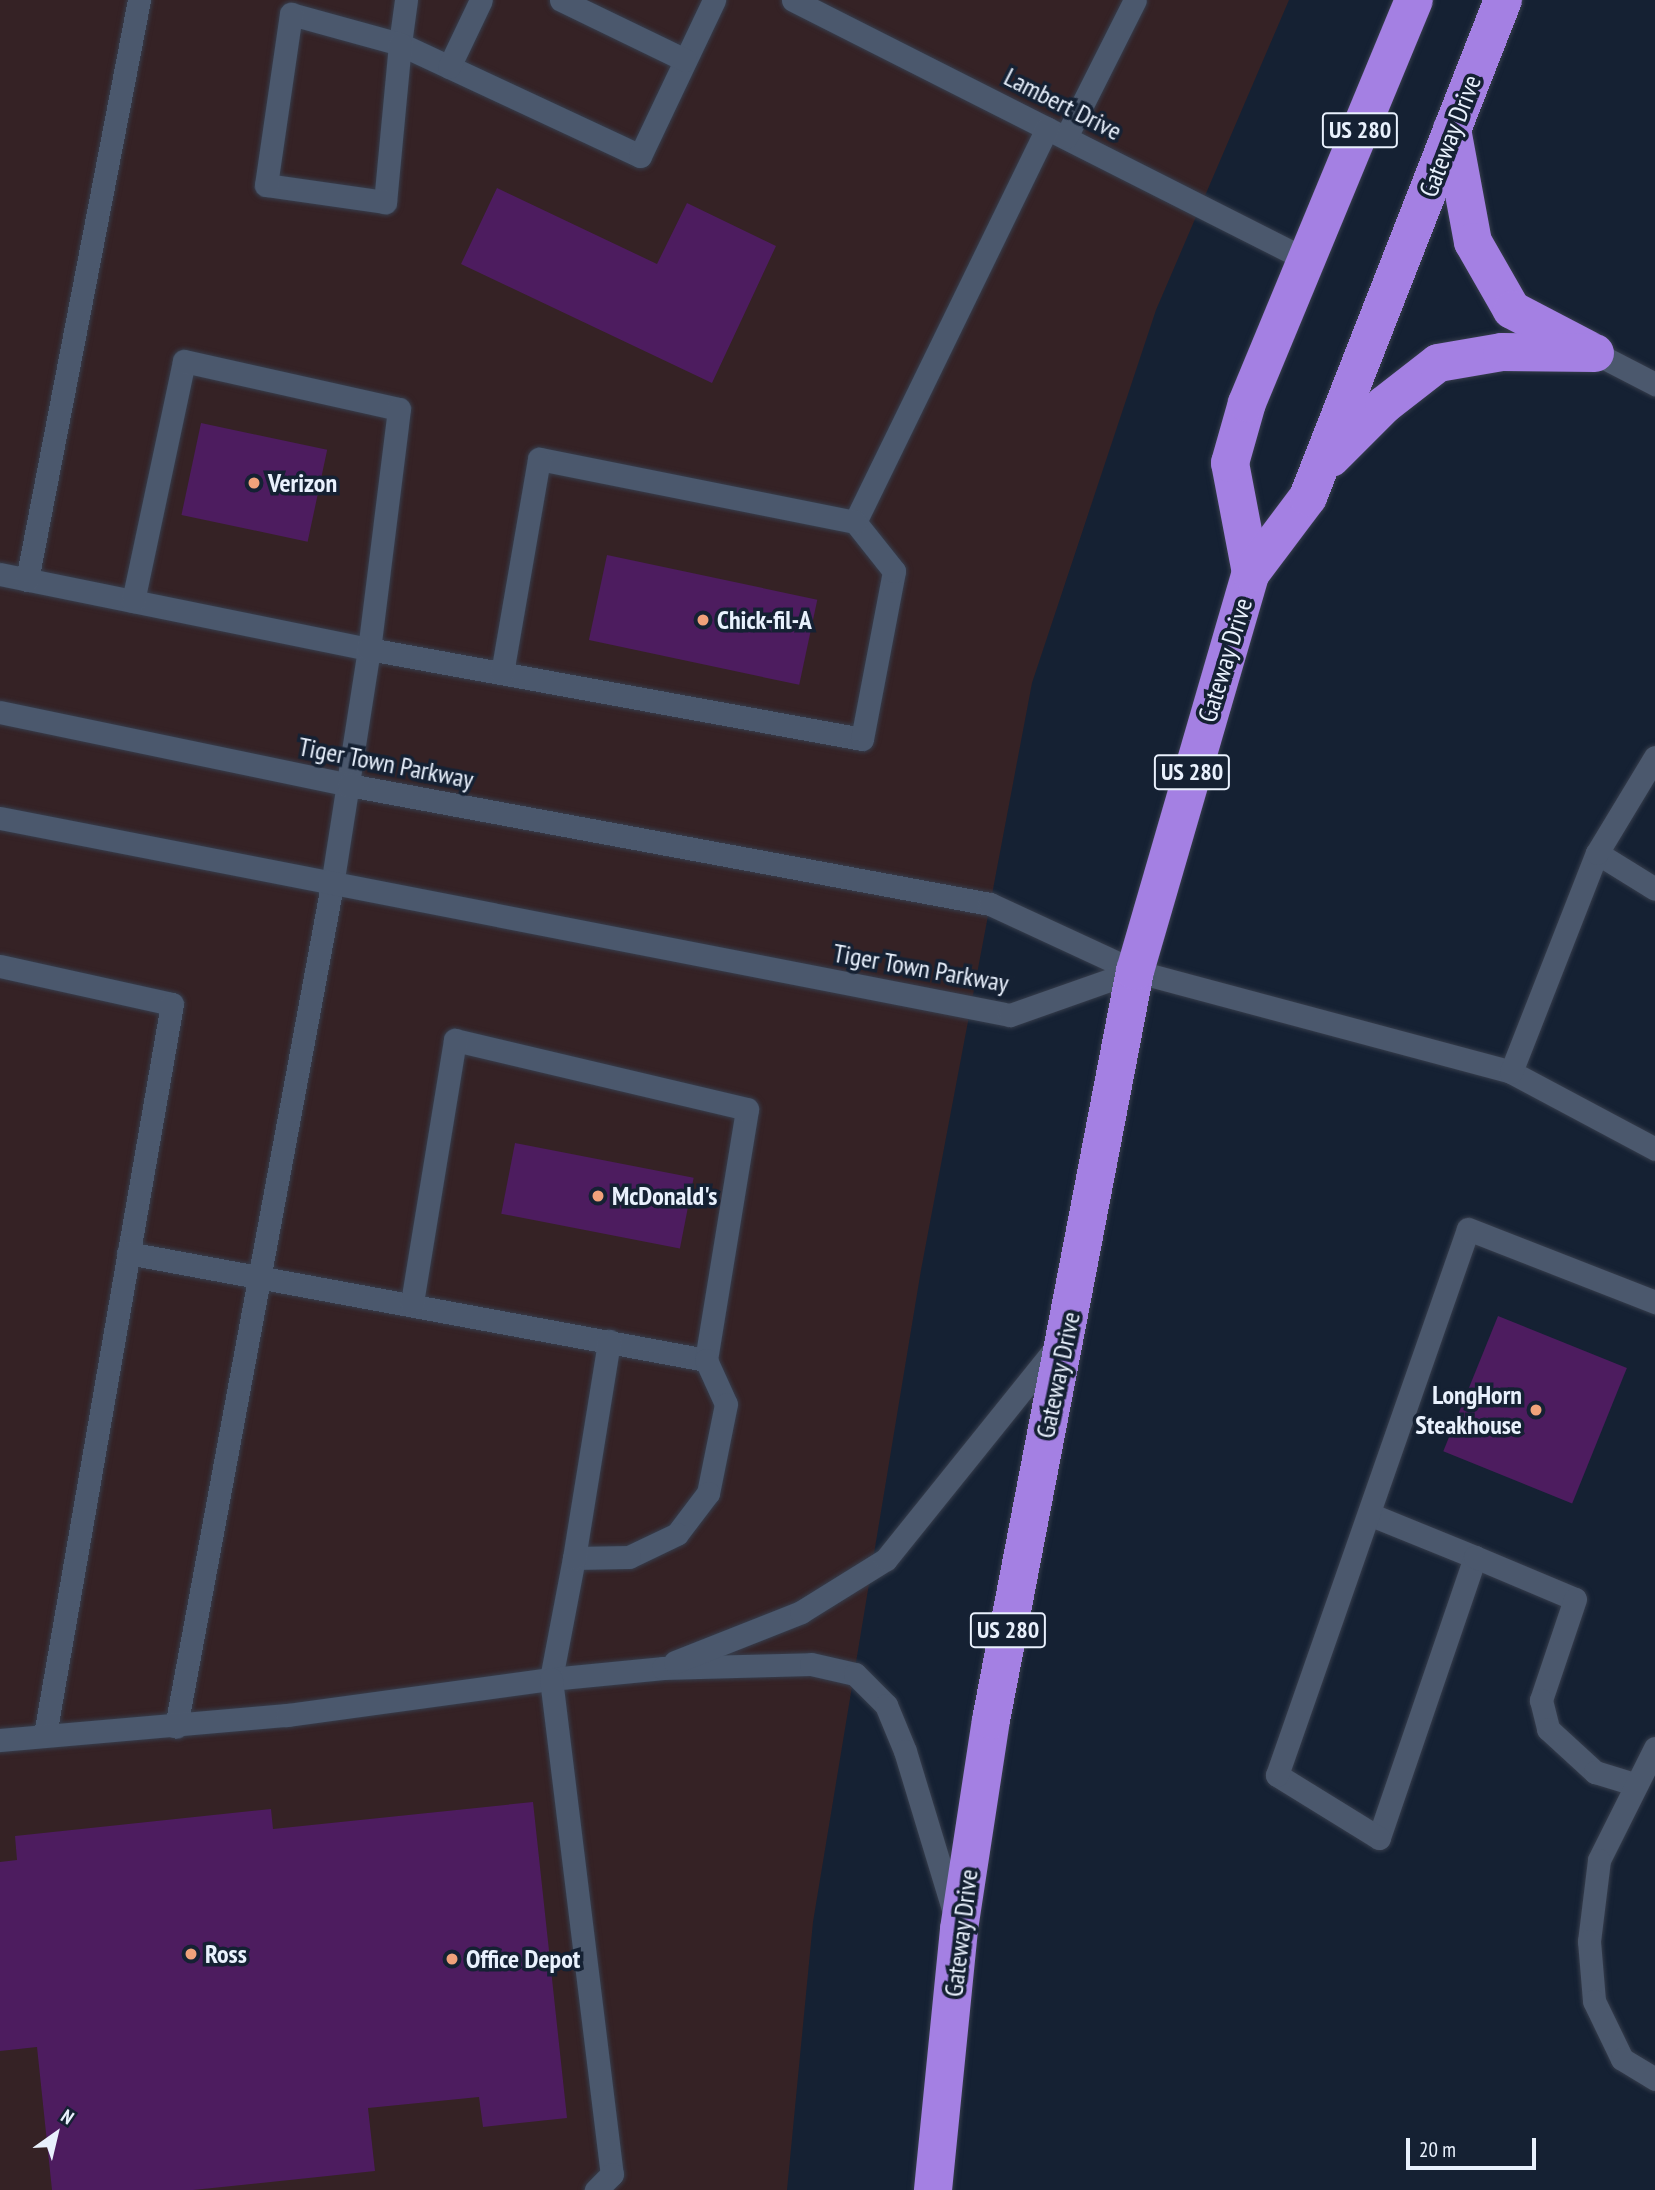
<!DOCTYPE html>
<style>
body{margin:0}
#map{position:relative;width:1655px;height:2190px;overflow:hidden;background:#152133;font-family:"PT Sans Narrow",sans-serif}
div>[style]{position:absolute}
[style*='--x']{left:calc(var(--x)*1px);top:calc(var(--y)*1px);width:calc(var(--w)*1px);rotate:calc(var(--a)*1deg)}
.commercial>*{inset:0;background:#352225}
.building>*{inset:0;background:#4d1c5f;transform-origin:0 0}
.roads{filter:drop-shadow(0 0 2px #363d4c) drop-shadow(0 0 2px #363d4c)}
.lane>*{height:23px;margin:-11.5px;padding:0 11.5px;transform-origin:11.5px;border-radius:11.5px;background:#4b586d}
.highway>*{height:38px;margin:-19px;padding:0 19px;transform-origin:19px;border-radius:19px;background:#a480e3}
.dots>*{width:19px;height:19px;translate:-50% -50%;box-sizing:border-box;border:4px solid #152133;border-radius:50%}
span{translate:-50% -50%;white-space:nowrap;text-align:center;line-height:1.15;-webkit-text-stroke:7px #152133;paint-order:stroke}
.shield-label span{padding:2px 5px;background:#152133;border:2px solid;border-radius:5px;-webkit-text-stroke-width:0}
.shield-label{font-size:24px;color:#e9f1fd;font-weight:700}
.street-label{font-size:26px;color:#e9f1fd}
.poi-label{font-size:26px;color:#e9f1fd;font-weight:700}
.left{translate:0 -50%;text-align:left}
.right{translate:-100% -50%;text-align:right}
.north{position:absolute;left:21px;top:2099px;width:70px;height:70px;-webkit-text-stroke:5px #152133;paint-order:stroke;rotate:34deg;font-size:19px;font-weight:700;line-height:28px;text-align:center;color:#e9f1fd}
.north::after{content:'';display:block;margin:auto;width:24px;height:32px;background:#e9f1fd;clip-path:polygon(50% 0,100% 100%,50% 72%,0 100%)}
.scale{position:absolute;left:1406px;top:2138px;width:130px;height:32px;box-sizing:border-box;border:4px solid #e9f1fd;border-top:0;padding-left:9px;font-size:21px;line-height:24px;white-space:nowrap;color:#e9f1fd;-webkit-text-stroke:5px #152133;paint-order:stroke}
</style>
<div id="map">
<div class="commercial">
<div style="clip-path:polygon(0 0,1289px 0,1156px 310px,1032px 683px,921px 1270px,813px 1922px,787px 2190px,0 2190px)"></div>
</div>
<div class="building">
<div style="clip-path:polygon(497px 188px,657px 264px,687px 203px,776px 246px,712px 383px,461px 264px)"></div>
<div style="left:201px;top:423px;width:129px;height:94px;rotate:12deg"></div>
<div style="left:607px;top:555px;width:215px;height:87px;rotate:12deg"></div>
<div style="left:515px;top:1143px;width:182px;height:72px;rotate:11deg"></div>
<div style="left:1498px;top:1316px;width:139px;height:146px;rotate:22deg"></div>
<div style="clip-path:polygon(533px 1802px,567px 2118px,483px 2127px,479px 2097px,368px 2108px,375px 2171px,193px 2190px,52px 2190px,37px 2047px,0 2051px,0 1862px,17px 1860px,15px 1836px,271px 1809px,273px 1829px)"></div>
</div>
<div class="roads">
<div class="lane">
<div style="--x:406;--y:0;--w:44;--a:97.8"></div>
<div style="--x:400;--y:44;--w:265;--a:25"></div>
<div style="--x:640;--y:156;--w:173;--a:-64.6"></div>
<div style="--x:561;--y:0;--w:138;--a:25.8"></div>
<div style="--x:793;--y:0;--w:576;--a:26.83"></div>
<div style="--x:291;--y:14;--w:113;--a:15.4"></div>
<div style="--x:400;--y:44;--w:159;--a:95.4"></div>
<div style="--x:385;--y:202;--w:120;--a:-171.9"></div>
<div style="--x:266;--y:185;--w:173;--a:-81.7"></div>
<div style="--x:449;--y:67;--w:74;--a:-64.5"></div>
<div style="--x:1066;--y:137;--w:153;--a:-63.3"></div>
<div style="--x:1595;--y:353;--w:68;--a:27.3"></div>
<div style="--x:855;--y:522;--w:438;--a:-64"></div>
<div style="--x:0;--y:574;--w:377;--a:11.5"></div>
<div style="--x:369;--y:649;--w:239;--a:98.9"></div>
<div style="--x:332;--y:885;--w:856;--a:100.5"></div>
<div style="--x:27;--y:580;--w:591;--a:-79.07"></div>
<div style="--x:133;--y:601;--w:245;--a:-78"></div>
<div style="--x:184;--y:361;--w:220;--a:12.6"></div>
<div style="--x:399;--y:409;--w:242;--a:97.1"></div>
<div style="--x:369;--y:649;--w:501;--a:10.35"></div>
<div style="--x:862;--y:739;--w:171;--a:-79.2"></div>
<div style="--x:894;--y:571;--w:63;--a:-128.5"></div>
<div style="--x:855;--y:522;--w:322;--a:-168.7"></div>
<div style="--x:539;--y:459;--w:217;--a:99.8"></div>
<div style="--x:0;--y:712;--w:357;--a:11.8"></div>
<div style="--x:349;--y:785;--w:652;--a:10.52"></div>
<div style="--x:990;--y:904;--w:160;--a:24.8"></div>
<div style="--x:1135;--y:971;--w:389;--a:15"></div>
<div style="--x:1511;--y:1072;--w:163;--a:28.1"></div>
<div style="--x:0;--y:818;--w:1029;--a:11.04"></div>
<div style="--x:1010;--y:1015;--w:133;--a:-19.4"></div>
<div style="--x:1597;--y:853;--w:68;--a:31.8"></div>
<div style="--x:0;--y:966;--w:176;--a:12.5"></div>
<div style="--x:172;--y:1004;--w:742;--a:99.86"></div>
<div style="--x:1511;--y:1072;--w:235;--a:-68.6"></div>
<div style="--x:1597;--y:853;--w:112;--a:-58.9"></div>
<div style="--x:128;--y:1253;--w:588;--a:10.49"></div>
<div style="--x:706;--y:1360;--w:254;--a:-80.7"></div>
<div style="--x:747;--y:1109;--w:300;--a:-166.7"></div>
<div style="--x:455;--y:1040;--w:267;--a:99.3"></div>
<div style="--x:706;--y:1360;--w:48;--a:65.6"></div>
<div style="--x:726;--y:1404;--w:91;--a:101.4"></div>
<div style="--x:708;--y:1493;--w:51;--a:127.1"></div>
<div style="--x:677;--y:1534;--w:53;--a:154.4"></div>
<div style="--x:629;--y:1557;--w:55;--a:179"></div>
<div style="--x:574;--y:1558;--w:123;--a:100.8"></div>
<div style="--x:551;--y:1679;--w:113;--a:-5.6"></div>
<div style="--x:663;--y:1668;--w:148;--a:-1.5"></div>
<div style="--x:811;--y:1664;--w:45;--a:12.8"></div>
<div style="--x:855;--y:1674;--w:44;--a:45"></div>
<div style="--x:886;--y:1705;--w:50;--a:67.6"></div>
<div style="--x:905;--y:1751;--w:172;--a:73.1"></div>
<div style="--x:1369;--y:1514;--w:114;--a:22.1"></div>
<div style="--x:1475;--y:1557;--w:297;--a:108.9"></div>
<div style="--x:1379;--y:1838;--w:120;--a:-148.3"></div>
<div style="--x:1277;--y:1775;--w:578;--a:-70.72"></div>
<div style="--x:1468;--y:1229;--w:201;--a:21.3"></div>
<div style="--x:1475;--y:1557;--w:108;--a:22.8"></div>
<div style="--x:1575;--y:1599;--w:107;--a:108.6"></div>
<div style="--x:1541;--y:1700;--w:30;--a:76"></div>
<div style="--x:1548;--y:1729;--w:64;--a:42.5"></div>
<div style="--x:1595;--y:1772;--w:41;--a:17.1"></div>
<div style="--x:574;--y:1558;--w:220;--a:-80.8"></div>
<div style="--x:675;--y:1662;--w:136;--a:-21.6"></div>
<div style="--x:801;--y:1612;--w:100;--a:-31.9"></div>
<div style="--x:886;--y:1559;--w:276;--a:-51.2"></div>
<div style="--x:0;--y:1740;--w:288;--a:-5"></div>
<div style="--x:287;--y:1715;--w:266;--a:-7.8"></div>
<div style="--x:551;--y:1679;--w:499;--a:83"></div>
<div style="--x:612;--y:2174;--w:23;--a:135"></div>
<div style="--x:1655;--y:1748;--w:125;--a:116.6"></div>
<div style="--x:1599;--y:1860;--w:82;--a:97"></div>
<div style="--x:1589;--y:1941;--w:60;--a:85.2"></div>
<div style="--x:1594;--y:2001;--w:64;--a:64.2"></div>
<div style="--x:1622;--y:2059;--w:39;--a:31"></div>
</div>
<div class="highway">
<div style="--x:1452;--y:129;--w:115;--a:79.5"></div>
<div style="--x:1473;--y:242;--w:78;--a:60.2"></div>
<div style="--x:1512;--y:310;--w:85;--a:27.5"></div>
<div style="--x:1331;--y:458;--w:75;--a:-45"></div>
<div style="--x:1384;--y:405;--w:68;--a:-37.9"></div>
<div style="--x:1438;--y:363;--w:65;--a:-9.8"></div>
<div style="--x:1502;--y:352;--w:93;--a:0.6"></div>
<div style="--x:1251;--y:573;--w:112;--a:-100.8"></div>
<div style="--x:1230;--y:463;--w:62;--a:-74.2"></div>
<div style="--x:1247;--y:403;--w:436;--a:-67.5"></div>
<div style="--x:933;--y:2190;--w:262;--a:-84.3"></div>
<div style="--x:959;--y:1929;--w:211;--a:-81.3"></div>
<div style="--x:991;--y:1720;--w:763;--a:-79.12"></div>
<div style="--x:1135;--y:971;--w:415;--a:-73.8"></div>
<div style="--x:1251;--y:573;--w:95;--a:-53.1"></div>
<div style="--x:1308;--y:497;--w:534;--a:-68.58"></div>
</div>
</div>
<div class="dots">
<div style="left:254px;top:483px;background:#f1a27b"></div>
<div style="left:703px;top:620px;background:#f1a27b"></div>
<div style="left:598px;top:1196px;background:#f1a27b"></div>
<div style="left:1536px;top:1410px;background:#f1a27b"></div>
<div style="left:191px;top:1954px;background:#f1a27b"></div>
<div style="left:452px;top:1959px;background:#f1a27b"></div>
</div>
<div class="shield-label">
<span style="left:1360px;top:130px">US 280</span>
<span style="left:1192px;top:772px">US 280</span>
<span style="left:1008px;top:1630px">US 280</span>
</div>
<div class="street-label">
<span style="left:1063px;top:104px;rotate:27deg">Lambert Drive</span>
<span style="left:1450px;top:136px;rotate:-69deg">Gateway Drive</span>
<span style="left:1225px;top:660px;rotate:-73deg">Gateway Drive</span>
<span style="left:386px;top:763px;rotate:11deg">Tiger Town Parkway</span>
<span style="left:921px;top:968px;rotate:10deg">Tiger Town Parkway</span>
<span style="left:1058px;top:1375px;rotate:-78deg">Gateway Drive</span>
<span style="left:961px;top:1933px;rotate:-83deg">Gateway Drive</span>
</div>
<div class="poi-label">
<span class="left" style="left:268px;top:483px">Verizon</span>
<span class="left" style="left:717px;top:620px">Chick-fil-A</span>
<span class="left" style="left:612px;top:1196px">McDonald's</span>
<span class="right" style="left:1522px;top:1410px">LongHorn<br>Steakhouse</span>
<span class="left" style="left:205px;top:1954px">Ross</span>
<span class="left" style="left:466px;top:1959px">Office Depot</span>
</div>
<div class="north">N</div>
<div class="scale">20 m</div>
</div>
